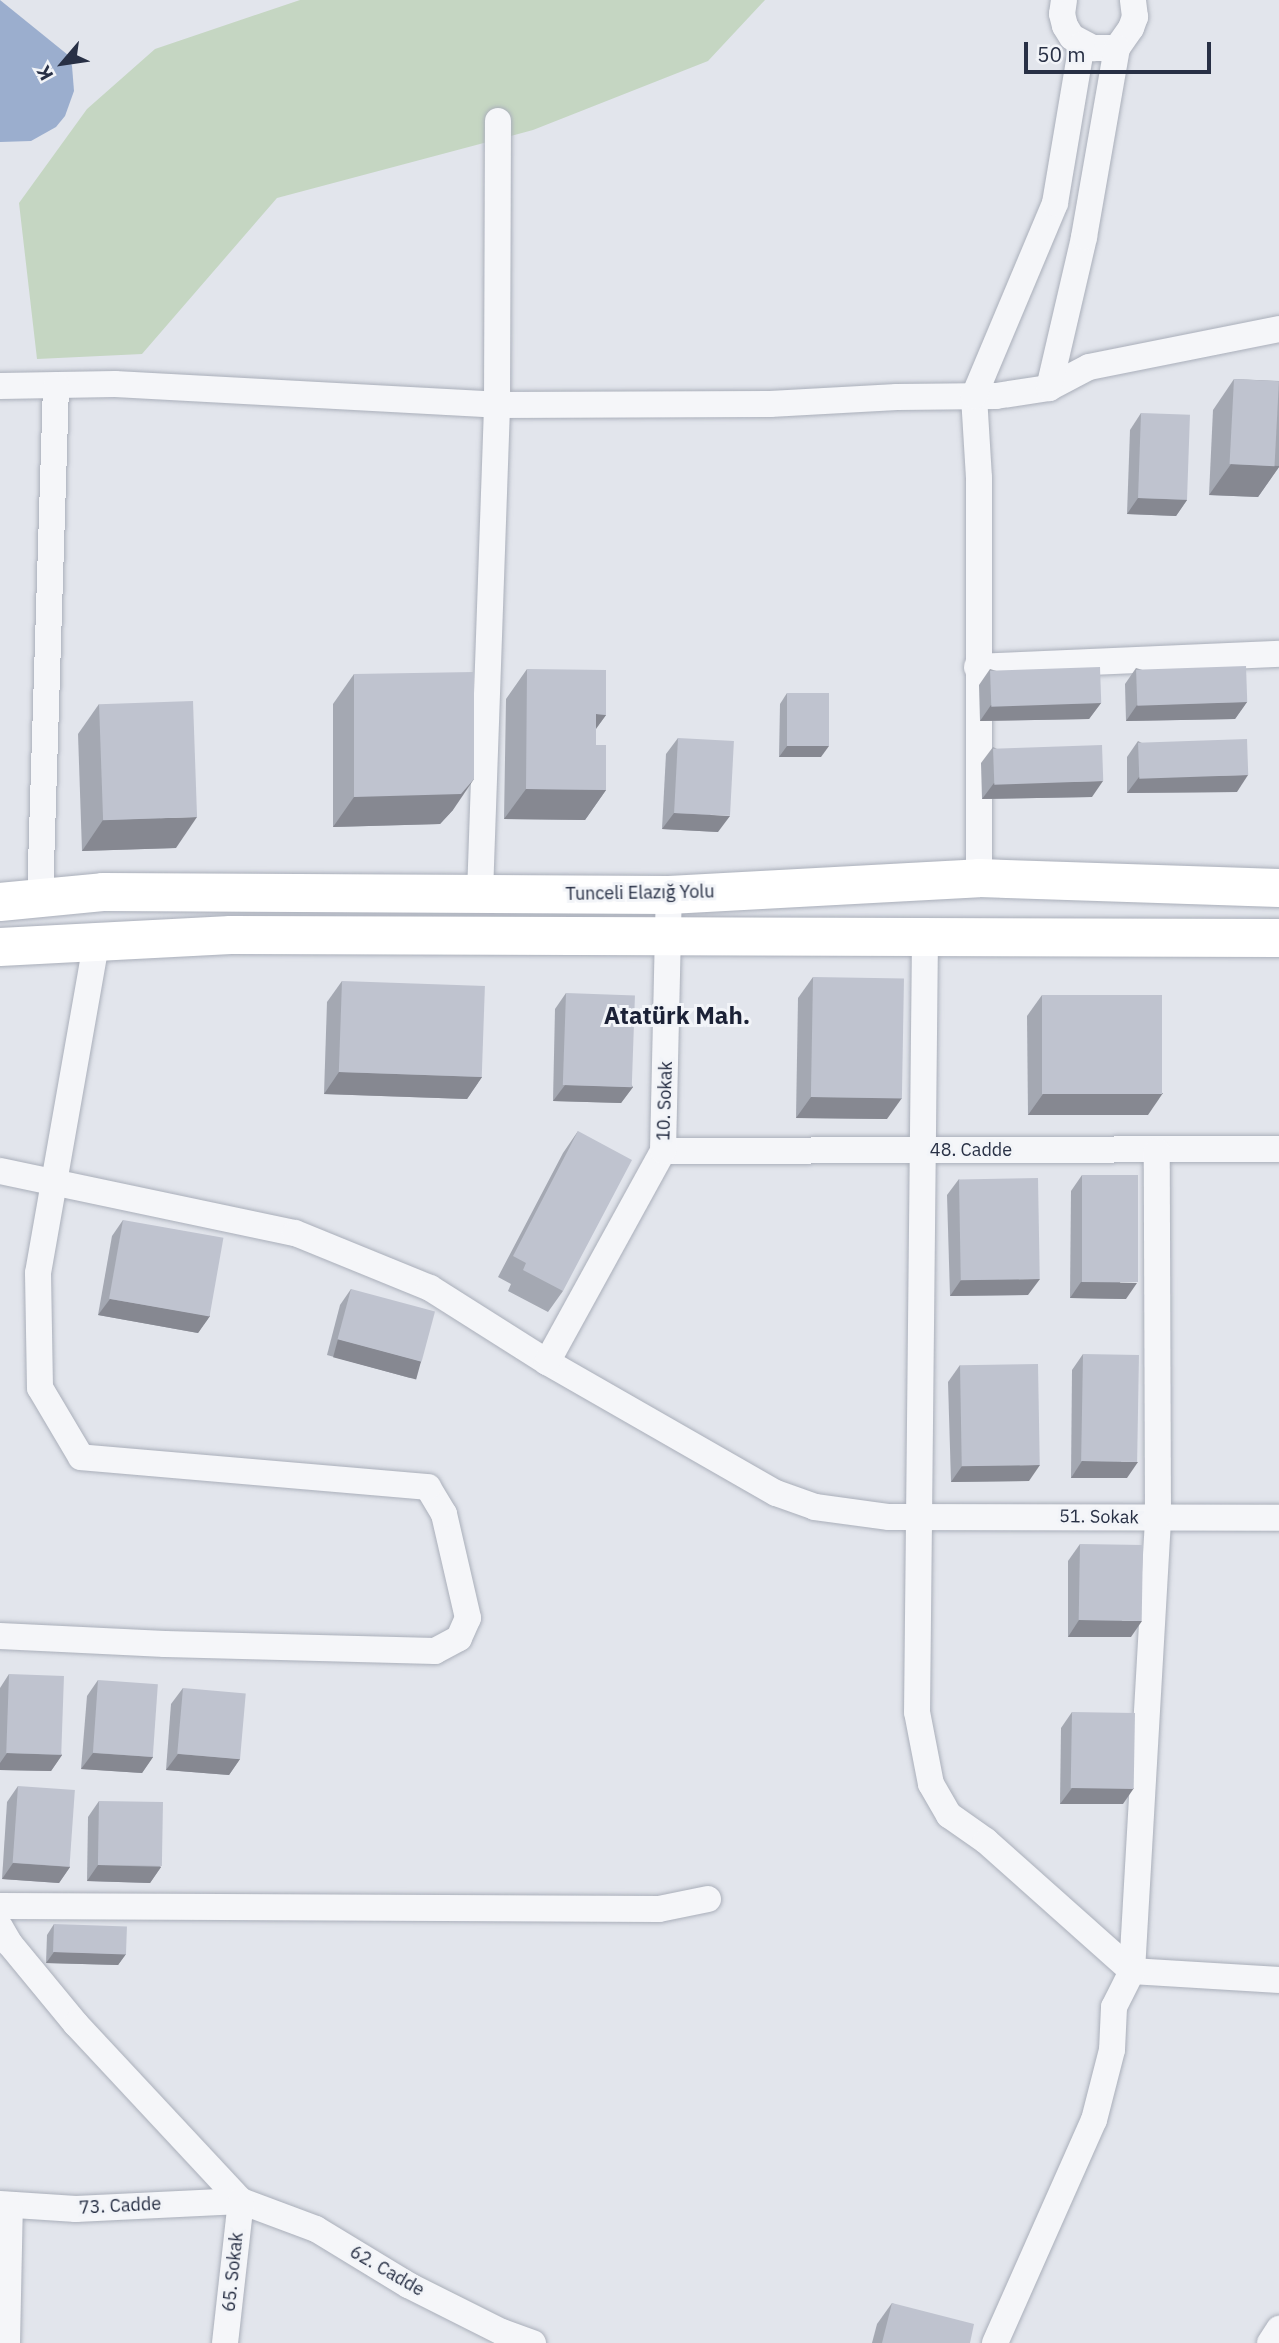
<!DOCTYPE html>
<meta charset="utf-8">
<style>
body{margin:0}
#map{position:relative;width:1279px;height:2343px;overflow:hidden;background:#e2e5ec;font-family:"IBM Plex Sans",sans-serif}
div>[style]{position:absolute}
[style*='--x']{left:calc(var(--x)*1px);top:calc(var(--y)*1px);width:calc(var(--w)*1px);rotate:calc(var(--a)*1deg)}
.green>*{inset:0;background:#c5d6c2}
.water>*{inset:0;background:#9baece}
.roads{filter:drop-shadow(0 0 2px #aaafba) drop-shadow(0 0 2px #aaafba)}
.minor>*{height:26px;margin:-13px;padding:0 13px;transform-origin:13px;border-radius:13px;background:#f5f6f9}
.primary>*{height:38px;margin:-19px;padding:0 19px;transform-origin:19px;border-radius:19px;background:#fff}
.wall>*{inset:0;background:#a4a8b2}
.shaded-wall>*{inset:0;background:#868891;transform-origin:0 0}
.building>*{inset:0;background:#bfc3cf;transform-origin:0 0}
span{translate:-50% -50%;white-space:nowrap;text-align:center;line-height:1.15;-webkit-text-stroke:6px #f2f4f8;paint-order:stroke}
.street-label{font-size:18px;color:#283045}
.district-label{font-size:24px;color:#1b2136;font-weight:700}
.north{position:absolute;left:28px;top:28px;width:70px;height:70px;-webkit-text-stroke:5px #f2f4f8;paint-order:stroke;rotate:241deg;font-size:19px;font-weight:700;line-height:28px;text-align:center;color:#283045}
.north::after{content:'';display:block;margin:auto;width:24px;height:32px;background:#283045;clip-path:polygon(50% 0,100% 100%,50% 72%,0 100%)}
.scale{position:absolute;left:1024px;top:42px;width:187px;height:32px;box-sizing:border-box;border:4px solid #283045;border-top:0;padding-left:9px;font-size:21px;line-height:24px;white-space:nowrap;color:#283045;-webkit-text-stroke:5px #f2f4f8;paint-order:stroke}
</style>
<div id="map">
<div class="green">
<div style="clip-path:polygon(300px 0,765px 0,708px 61px,533px 130px,277px 198px,142px 354px,37px 359px,19px 203px,87px 109px,155px 49px)"></div>
</div>
<div class="water">
<div style="clip-path:polygon(0 0,68px 55px,72px 66px,74px 91px,65px 116px,56px 127px,31px 141px,0 142px)"></div>
</div>
<div class="roads">
<div class="minor">
<div style="--x:1064;--y:0;--w:14;--a:98"></div>
<div style="--x:1062;--y:14;--w:12;--a:76"></div>
<div style="--x:1065;--y:26;--w:13;--a:58"></div>
<div style="--x:1072;--y:37;--w:24;--a:28"></div>
<div style="--x:1093;--y:48;--w:24;--a:0"></div>
<div style="--x:1117;--y:48;--w:24;--a:-55"></div>
<div style="--x:1131;--y:28;--w:12;--a:-70"></div>
<div style="--x:1135;--y:17;--w:17;--a:-97"></div>
<div style="--x:0;--y:386;--w:115;--a:-1"></div>
<div style="--x:115;--y:384;--w:383;--a:3.1"></div>
<div style="--x:497;--y:405;--w:273;--a:-0.2"></div>
<div style="--x:770;--y:404;--w:127;--a:-3.2"></div>
<div style="--x:897;--y:397;--w:99;--a:-0.6"></div>
<div style="--x:996;--y:396;--w:54;--a:-8.6"></div>
<div style="--x:1049;--y:388;--w:45;--a:-27.7"></div>
<div style="--x:1089;--y:367;--w:194;--a:-11.3"></div>
<div style="--x:1049;--y:388;--w:155;--a:-76.9"></div>
<div style="--x:1084;--y:237;--w:192;--a:-80.1"></div>
<div style="--x:977;--y:667;--w:302;--a:-2.5"></div>
<div style="--x:979;--y:878;--w:400;--a:-90"></div>
<div style="--x:979;--y:478;--w:82;--a:-93.5"></div>
<div style="--x:974;--y:396;--w:209;--a:-67.2"></div>
<div style="--x:1055;--y:203;--w:161;--a:-80.4"></div>
<div style="--x:480;--y:894;--w:489;--a:-88"></div>
<div style="--x:497;--y:405;--w:284;--a:-89.8"></div>
<div style="--x:40;--y:898;--w:513;--a:-88.21"></div>
<div style="--x:925;--y:937;--w:775;--a:90.59"></div>
<div style="--x:917;--y:1712;--w:73;--a:79"></div>
<div style="--x:931;--y:1784;--w:36;--a:60"></div>
<div style="--x:949;--y:1815;--w:45;--a:35.1"></div>
<div style="--x:986;--y:1841;--w:195;--a:41.7"></div>
<div style="--x:1132;--y:1971;--w:147;--a:3.5"></div>
<div style="--x:663;--y:1151;--w:616;--a:-0.19"></div>
<div style="--x:0;--y:1171;--w:301;--a:11.9"></div>
<div style="--x:295;--y:1233;--w:146;--a:22.2"></div>
<div style="--x:430;--y:1288;--w:138;--a:32.3"></div>
<div style="--x:547;--y:1362;--w:264;--a:29.8"></div>
<div style="--x:776;--y:1493;--w:41;--a:19.7"></div>
<div style="--x:815;--y:1507;--w:75;--a:7.7"></div>
<div style="--x:889;--y:1517;--w:390;--a:0.1"></div>
<div style="--x:547;--y:1362;--w:241;--a:-61.2"></div>
<div style="--x:663;--y:1151;--w:256;--a:-88.7"></div>
<div style="--x:0;--y:1636;--w:165;--a:2.8"></div>
<div style="--x:165;--y:1644;--w:270;--a:1.5"></div>
<div style="--x:435;--y:1651;--w:27;--a:-28"></div>
<div style="--x:459;--y:1638;--w:22;--a:-66"></div>
<div style="--x:468;--y:1618;--w:107;--a:-103"></div>
<div style="--x:444;--y:1514;--w:31;--a:-121"></div>
<div style="--x:428;--y:1487;--w:348;--a:-175.1"></div>
<div style="--x:81;--y:1457;--w:80;--a:-120.7"></div>
<div style="--x:40;--y:1388;--w:115;--a:-91"></div>
<div style="--x:38;--y:1273;--w:338;--a:-80"></div>
<div style="--x:0;--y:1906;--w:659;--a:0.26"></div>
<div style="--x:659;--y:1909;--w:50;--a:-11.5"></div>
<div style="--x:0;--y:1927;--w:20;--a:60"></div>
<div style="--x:10;--y:1944;--w:104;--a:50.5"></div>
<div style="--x:76;--y:2024;--w:242;--a:47"></div>
<div style="--x:0;--y:2204;--w:76;--a:3.8"></div>
<div style="--x:76;--y:2209;--w:165;--a:-2.8"></div>
<div style="--x:241;--y:2201;--w:80;--a:20.5"></div>
<div style="--x:316;--y:2229;--w:108;--a:31.3"></div>
<div style="--x:408;--y:2285;--w:105;--a:26.6"></div>
<div style="--x:502;--y:2332;--w:33;--a:20"></div>
<div style="--x:7;--y:2343;--w:138;--a:-88.8"></div>
<div style="--x:225;--y:2343;--w:143;--a:-83.6"></div>
<div style="--x:995;--y:2343;--w:244;--a:-66.1"></div>
<div style="--x:1094;--y:2120;--w:72;--a:-75.6"></div>
<div style="--x:1112;--y:2050;--w:43;--a:-87.3"></div>
<div style="--x:1114;--y:2007;--w:40;--a:-63.4"></div>
<div style="--x:1132;--y:1971;--w:455;--a:-86.7"></div>
<div style="--x:1158;--y:1517;--w:366;--a:-90.2"></div>
<div style="--x:1270;--y:2343;--w:17;--a:-57"></div>
</div>
<div class="primary">
<div style="--x:0;--y:902;--w:103;--a:-5.5"></div>
<div style="--x:103;--y:892;--w:566;--a:0.3"></div>
<div style="--x:669;--y:895;--w:310;--a:-3.1"></div>
<div style="--x:979;--y:878;--w:300;--a:1.9"></div>
<div style="--x:0;--y:947;--w:231;--a:-3"></div>
<div style="--x:231;--y:935;--w:1048;--a:0.16"></div>
</div>
</div>
<div class="wall">
<div style="clip-path:polygon(1234px 379px,1279px 381px,1279px 467px,1258px 497px,1209px 495px,1213px 410px)"></div>
<div style="clip-path:polygon(1141px 413px,1187px 500px,1176px 516px,1127px 514px,1130px 430px)"></div>
<div style="clip-path:polygon(1136px 668px,1247px 702px,1235px 719px,1126px 721px,1125px 684px)"></div>
<div style="clip-path:polygon(527px 669px,606px 715px,596px 729px,596px 745px,606px 790px,585px 820px,504px 819px,506px 699px)"></div>
<div style="clip-path:polygon(990px 669px,1101px 703px,1089px 719px,980px 721px,979px 685px)"></div>
<div style="clip-path:polygon(354px 674px,453px 810px,440px 824px,333px 827px,333px 704px)"></div>
<div style="clip-path:polygon(787px 693px,821px 757px,779px 757px,780px 704px)"></div>
<div style="clip-path:polygon(99px 704px,176px 848px,82px 851px,78px 734px)"></div>
<div style="clip-path:polygon(678px 738px,718px 832px,662px 829px,666px 754px)"></div>
<div style="clip-path:polygon(1138px 741px,1237px 792px,1127px 793px,1127px 757px)"></div>
<div style="clip-path:polygon(993px 747px,1092px 797px,982px 799px,981px 763px)"></div>
<div style="clip-path:polygon(813px 977px,887px 1119px,796px 1118px,798px 998px)"></div>
<div style="clip-path:polygon(342px 981px,482px 1077px,467px 1099px,324px 1094px,327px 1002px)"></div>
<div style="clip-path:polygon(566px 993px,633px 1087px,621px 1103px,553px 1101px,555px 1009px)"></div>
<div style="clip-path:polygon(1042px 995px,1148px 1115px,1028px 1115px,1027px 1016px)"></div>
<div style="clip-path:polygon(578px 1131px,563px 1291px,548px 1312px,508px 1291px,511px 1284px,498px 1277px,563px 1153px)"></div>
<div style="clip-path:polygon(1082px 1175px,1126px 1299px,1070px 1298px,1071px 1191px)"></div>
<div style="clip-path:polygon(959px 1179px,1028px 1295px,950px 1296px,947px 1195px)"></div>
<div style="clip-path:polygon(123px 1220px,210px 1316px,198px 1333px,98px 1315px,112px 1236px)"></div>
<div style="clip-path:polygon(351px 1289px,421px 1362px,410px 1378px,327px 1355px,340px 1305px)"></div>
<div style="clip-path:polygon(1083px 1354px,1127px 1478px,1071px 1478px,1072px 1370px)"></div>
<div style="clip-path:polygon(960px 1365px,1029px 1481px,951px 1482px,948px 1382px)"></div>
<div style="clip-path:polygon(1080px 1544px,1131px 1637px,1068px 1637px,1068px 1561px)"></div>
<div style="clip-path:polygon(9px 1674px,62px 1755px,51px 1771px,0 1770px,0 1688px)"></div>
<div style="clip-path:polygon(98px 1680px,153px 1757px,142px 1773px,81px 1769px,87px 1696px)"></div>
<div style="clip-path:polygon(183px 1688px,240px 1759px,229px 1775px,166px 1770px,171px 1704px)"></div>
<div style="clip-path:polygon(1072px 1712px,1123px 1804px,1060px 1804px,1061px 1728px)"></div>
<div style="clip-path:polygon(18px 1786px,70px 1867px,59px 1883px,2px 1879px,7px 1802px)"></div>
<div style="clip-path:polygon(99px 1801px,161px 1867px,150px 1883px,87px 1881px,88px 1817px)"></div>
<div style="clip-path:polygon(54px 1924px,126px 1954px,118px 1965px,46px 1963px,47px 1935px)"></div>
<div style="clip-path:polygon(892px 2303px,970px 2343px,872px 2343px,877px 2324px)"></div>
</div>
<div class="shaded-wall">
<div style="clip-path:polygon(1231px 464px,1279px 466px,1279px 467px,1258px 497px,1209px 495px)"></div>
<div style="clip-path:polygon(1138px 498px,1187px 500px,1176px 516px,1127px 514px)"></div>
<div style="clip-path:polygon(1247px 702px,1235px 719px,1126px 721px,1137px 705px)"></div>
<div style="clip-path:polygon(1101px 703px,1089px 719px,980px 721px,991px 705px)"></div>
<div style="clip-path:polygon(596px 714px,606px 715px,584px 745px)"></div>
<div style="clip-path:polygon(787px 746px,829px 746px,821px 757px,779px 757px)"></div>
<div style="clip-path:polygon(1248px 775px,1237px 792px,1127px 793px,1139px 777px)"></div>
<div style="clip-path:polygon(474px 779px,453px 810px,440px 824px,333px 827px,354px 797px)"></div>
<div style="clip-path:polygon(1103px 781px,1092px 797px,982px 799px,994px 783px)"></div>
<div style="clip-path:polygon(526px 789px,606px 790px,585px 820px,504px 819px)"></div>
<div style="clip-path:polygon(674px 813px,730px 816px,718px 832px,662px 829px)"></div>
<div style="clip-path:polygon(197px 817px,176px 848px,82px 851px,103px 820px)"></div>
<div style="clip-path:polygon(339px 1072px,482px 1077px,467px 1099px,324px 1094px)"></div>
<div style="clip-path:polygon(565px 1085px,633px 1087px,621px 1103px,553px 1101px)"></div>
<div style="clip-path:polygon(1163px 1093px,1148px 1115px,1028px 1115px,1043px 1094px)"></div>
<div style="clip-path:polygon(811px 1097px,902px 1098px,887px 1119px,796px 1118px)"></div>
<div style="clip-path:polygon(1040px 1279px,1028px 1295px,950px 1296px,961px 1280px)"></div>
<div style="clip-path:polygon(1081px 1282px,1137px 1283px,1126px 1299px,1070px 1298px)"></div>
<div style="clip-path:polygon(110px 1299px,210px 1316px,198px 1333px,98px 1315px)"></div>
<div style="left:338px;top:1339px;width:86px;height:19px;rotate:15deg"></div>
<div style="clip-path:polygon(1082px 1461px,1138px 1462px,1127px 1478px,1071px 1478px)"></div>
<div style="clip-path:polygon(1040px 1465px,1029px 1481px,951px 1482px,962px 1466px)"></div>
<div style="clip-path:polygon(1079px 1620px,1142px 1621px,1131px 1637px,1068px 1637px)"></div>
<div style="clip-path:polygon(7px 1753px,62px 1755px,51px 1771px,0 1770px,0 1763px)"></div>
<div style="clip-path:polygon(93px 1753px,153px 1757px,142px 1773px,81px 1769px)"></div>
<div style="clip-path:polygon(178px 1754px,240px 1759px,229px 1775px,166px 1770px)"></div>
<div style="clip-path:polygon(1072px 1788px,1134px 1788px,1123px 1804px,1060px 1804px)"></div>
<div style="clip-path:polygon(13px 1863px,70px 1867px,59px 1883px,2px 1879px)"></div>
<div style="clip-path:polygon(98px 1865px,161px 1867px,150px 1883px,87px 1881px)"></div>
<div style="clip-path:polygon(54px 1952px,126px 1954px,118px 1965px,46px 1963px)"></div>
</div>
<div class="building">
<div style="left:1234px;top:379px;width:45px;height:85px;rotate:3deg"></div>
<div style="left:1141px;top:413px;width:49px;height:85px;rotate:2deg"></div>
<div style="left:1246px;top:666px;width:36px;height:110px;rotate:88deg"></div>
<div style="left:1100px;top:667px;width:36px;height:110px;rotate:88deg"></div>
<div style="clip-path:polygon(527px 669px,606px 670px,606px 715px,596px 714px,596px 745px,606px 745px,606px 790px,526px 789px)"></div>
<div style="clip-path:polygon(474px 672px,474px 779px,461px 794px,354px 797px,354px 674px)"></div>
<div style="left:787px;top:693px;width:42px;height:53px"></div>
<div style="left:193px;top:701px;width:116px;height:94px;rotate:88deg"></div>
<div style="left:678px;top:738px;width:56px;height:75px;rotate:3deg"></div>
<div style="left:1247px;top:739px;width:36px;height:109px;rotate:88deg"></div>
<div style="left:1102px;top:745px;width:36px;height:109px;rotate:88deg"></div>
<div style="left:813px;top:977px;width:91px;height:120px;rotate:1deg"></div>
<div style="left:342px;top:981px;width:143px;height:91px;rotate:2deg"></div>
<div style="left:566px;top:993px;width:69px;height:92px;rotate:2deg"></div>
<div style="left:1042px;top:995px;width:120px;height:99px"></div>
<div style="clip-path:polygon(578px 1131px,632px 1160px,563px 1291px,523px 1270px,526px 1263px,513px 1256px)"></div>
<div style="left:1082px;top:1175px;width:56px;height:107px"></div>
<div style="left:1038px;top:1178px;width:101px;height:79px;rotate:89deg"></div>
<div style="left:123px;top:1220px;width:102px;height:80px;rotate:10deg"></div>
<div style="left:351px;top:1289px;width:87px;height:52px;rotate:15deg"></div>
<div style="left:1083px;top:1354px;width:56px;height:107px;rotate:1deg"></div>
<div style="left:1038px;top:1364px;width:101px;height:78px;rotate:89deg"></div>
<div style="left:1080px;top:1544px;width:63px;height:76px;rotate:1deg"></div>
<div style="left:9px;top:1674px;width:55px;height:79px;rotate:2deg"></div>
<div style="left:98px;top:1680px;width:60px;height:73px;rotate:4deg"></div>
<div style="left:183px;top:1688px;width:63px;height:66px;rotate:5deg"></div>
<div style="left:1072px;top:1712px;width:63px;height:76px;rotate:1deg"></div>
<div style="left:18px;top:1786px;width:57px;height:77px;rotate:4deg"></div>
<div style="left:99px;top:1801px;width:64px;height:64px;rotate:1deg"></div>
<div style="left:54px;top:1924px;width:73px;height:28px;rotate:2deg"></div>
<div style="clip-path:polygon(892px 2303px,974px 2324px,970px 2343px,882px 2343px)"></div>
</div>
<div class="street-label">
<span style="left:640px;top:893px;rotate:-1deg">Tunceli Elazığ Yolu</span>
<span style="left:665px;top:1101px;rotate:-88deg">10. Sokak</span>
<span style="left:971px;top:1150px">48. Cadde</span>
<span style="left:1099px;top:1517px;rotate:1deg">51. Sokak</span>
<span style="left:120px;top:2206px;rotate:-3deg">73. Cadde</span>
<span style="left:387px;top:2271px;rotate:30deg">62. Cadde</span>
<span style="left:233px;top:2272px;rotate:-84deg">65. Sokak</span>
</div>
<div class="district-label">
<span style="left:677px;top:1016px">Atatürk Mah.</span>
</div>
<div class="north">K</div>
<div class="scale">50 m</div>
</div>
